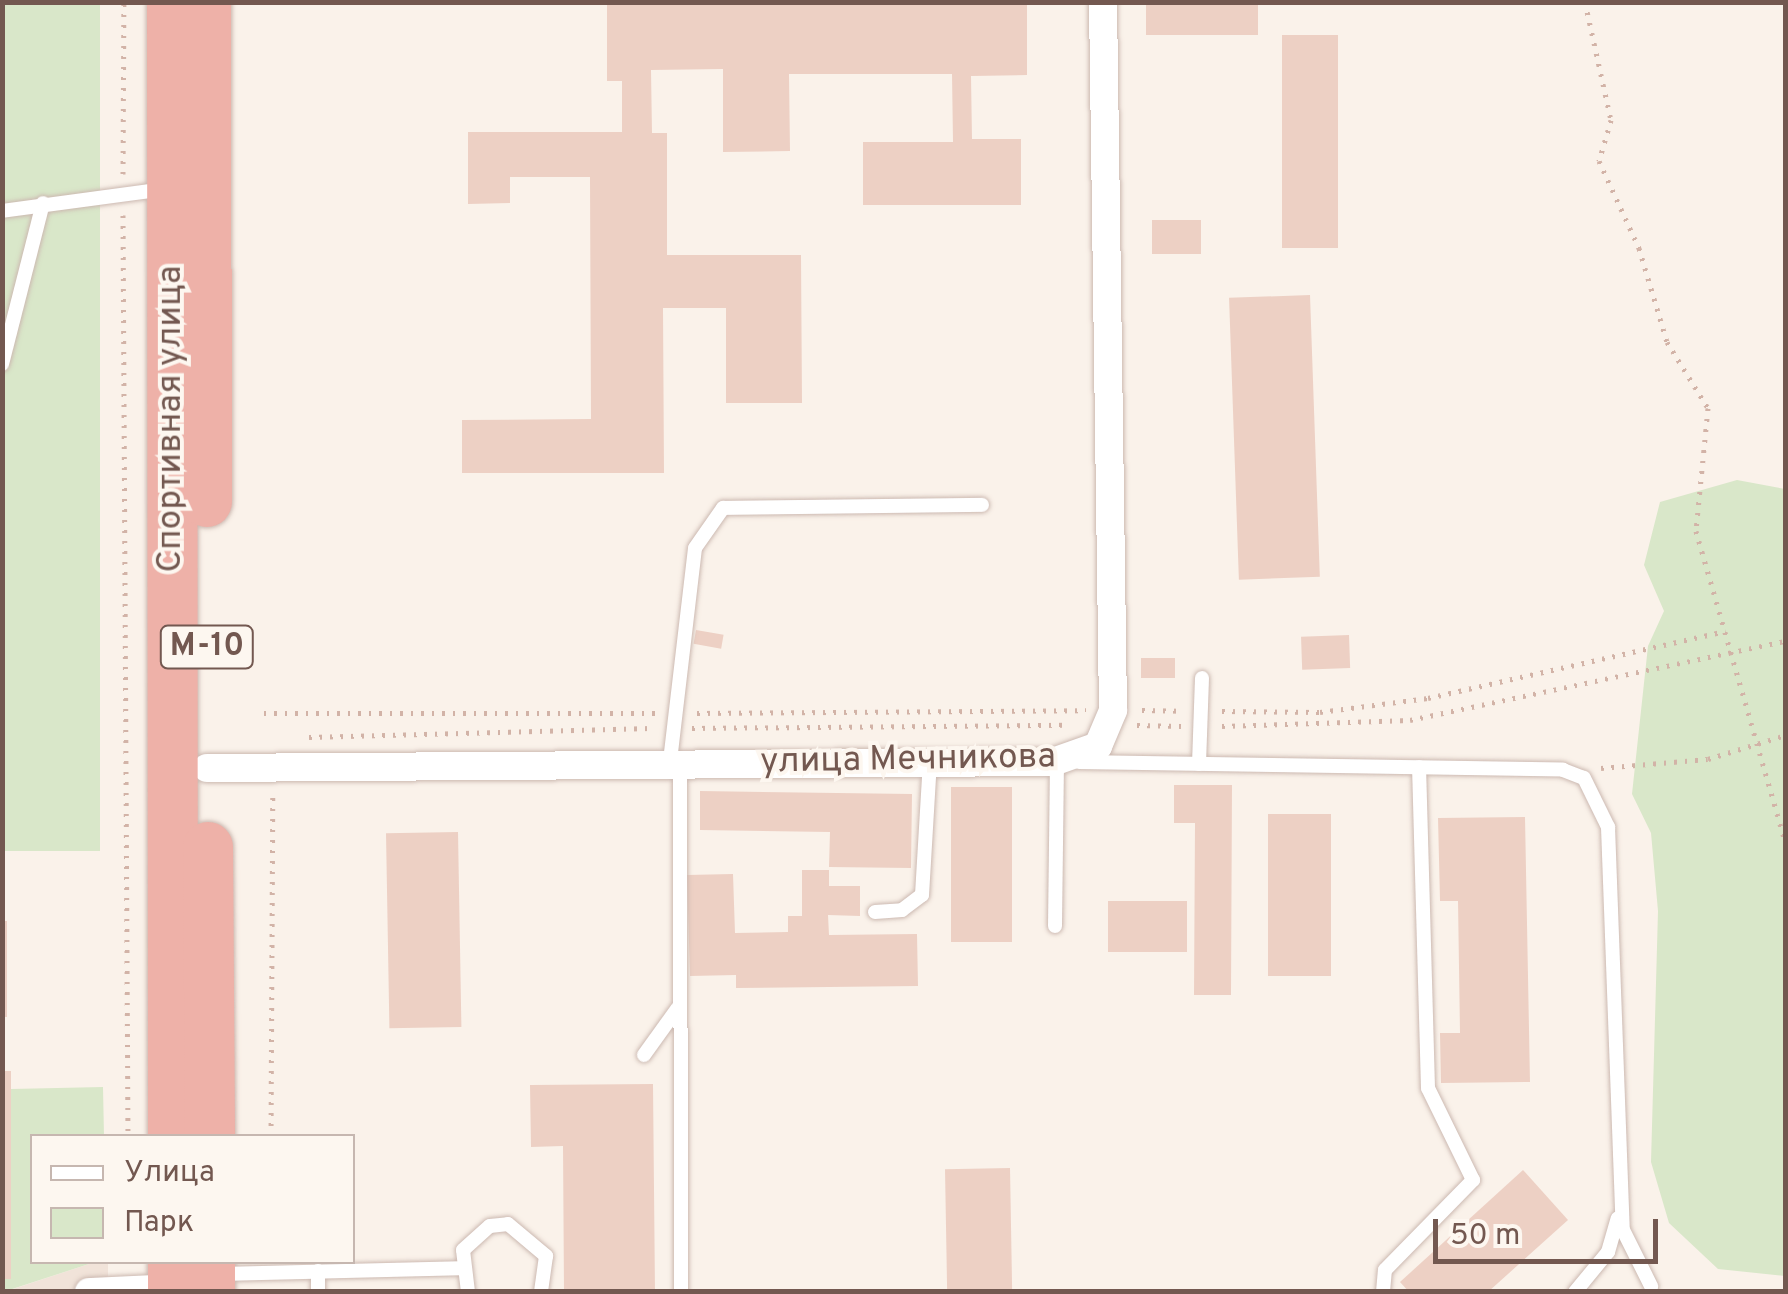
<!DOCTYPE html>
<meta charset="utf-8">
<style>
body{margin:0}
#map{position:relative;width:1788px;height:1294px;overflow:hidden;background:#faf2ea;font-family:Overpass,sans-serif}
div>[style]{position:absolute}
[style*='--x']{left:calc(var(--x)*1px);top:calc(var(--y)*1px);width:calc(var(--w)*1px);rotate:calc(var(--a)*1deg)}
.residential>*{inset:0;background:#f1e3d9}
.green>*{inset:0;background:#d9e7c9;transform-origin:0 0}
.building>*{inset:0;background:#edd0c4;transform-origin:0 0}
.path>*{height:5px;margin-top:-2.5px;transform-origin:0;background:repeating-linear-gradient(90deg,#d2b3a7 0 2.5px,transparent 0 10.5px)}
.roads{filter:drop-shadow(0 0 2px #ccb9b1) drop-shadow(0 0 2px #ccb9b1)}
.lane>*{height:14px;margin:-7px;padding:0 7px;transform-origin:7px;border-radius:7px;background:#fff}
.street>*{height:28px;margin:-14px;padding:0 14px;transform-origin:14px;border-radius:14px;background:#fff}
.highway>*{height:50px;margin:-25px;padding:0 25px;transform-origin:25px;border-radius:25px;background:#eeb1a8}
.path-bridge>*{height:5px;margin-top:-2.5px;transform-origin:0;background:repeating-linear-gradient(90deg,#d2b3a7 0 2.5px,transparent 0 10.5px)}
span{translate:-50% -50%;white-space:nowrap;text-align:center;line-height:1.15;-webkit-text-stroke:8px #fdf7f0;paint-order:stroke}
.shield-label span{padding:2px 8px;background:#fdf7f0;border:2px solid;border-radius:8px;-webkit-text-stroke-width:0}
.shield-label{font-size:32px;color:#735850;font-weight:700}
.street-label{font-size:35px;color:#735850}
.frame{position:absolute;inset:0;border:5px solid #735850;pointer-events:none}
.legend{position:absolute;left:30px;top:1134px;width:325px;height:130px;box-sizing:border-box;background:#fdf7f0;border:2px solid #c6b7b0;margin:0;padding:12px 18px;list-style:none;font-size:30px;color:#735850}
.legend li{display:flex;align-items:center;gap:20px;height:50px}
.legend b{width:50px;border:2px solid #c6b7b0}
.scale{position:absolute;left:1433px;top:1219px;width:225px;height:45px;box-sizing:border-box;border:5px solid #735850;border-top:0;padding-left:12px;font-size:30px;line-height:35px;white-space:nowrap;color:#735850;-webkit-text-stroke:8px #fdf7f0;paint-order:stroke}
</style>
<div id="map">
<div class="residential">
<div style="clip-path:polygon(95px 1262px,108px 1262px,108px 1291px,4px 1292px)"></div>
</div>
<div class="green">
<div style="left:2px;top:3px;width:98px;height:848px"></div>
<div style="clip-path:polygon(1737px 480px,1785px 489px,1785px 1276px,1718px 1269px,1669px 1223px,1651px 1162px,1658px 911px,1651px 833px,1632px 794px,1648px 646px,1664px 611px,1644px 565px,1660px 502px)"></div>
<div style="clip-path:polygon(3px 1071px,11px 1071px,11px 1089px,103px 1087px,104px 1136px,32px 1136px,32px 1262px,95px 1262px,3px 1292px)"></div>
</div>
<div class="building">
<div style="left:1146px;top:2px;width:112px;height:33px"></div>
<div style="clip-path:polygon(1027px 3px,1027px 75px,971px 76px,972px 139px,1021px 139px,1021px 205px,863px 205px,863px 142px,953px 142px,952px 74px,789px 74px,790px 151px,723px 152px,723px 69px,651px 70px,652px 133px,667px 133px,667px 255px,801px 255px,802px 403px,726px 403px,726px 308px,663px 308px,664px 473px,462px 473px,462px 420px,591px 419px,590px 177px,510px 177px,510px 203px,468px 204px,468px 132px,622px 132px,622px 81px,607px 81px,607px 5px)"></div>
<div style="left:1282px;top:35px;width:56px;height:213px"></div>
<div style="left:1152px;top:220px;width:49px;height:34px"></div>
<div style="left:1310px;top:295px;width:282px;height:81px;rotate:88deg"></div>
<div style="left:696px;top:630px;width:28px;height:14px;rotate:10deg"></div>
<div style="left:1349px;top:635px;width:33px;height:48px;rotate:88deg"></div>
<div style="left:1175px;top:658px;width:20px;height:34px;rotate:90deg"></div>
<div style="clip-path:polygon(1174px 785px,1232px 785px,1231px 995px,1194px 995px,1195px 823px,1174px 823px)"></div>
<div style="left:951px;top:787px;width:61px;height:155px"></div>
<div style="clip-path:polygon(700px 791px,912px 794px,911px 868px,829px 867px,830px 832px,700px 830px)"></div>
<div style="left:1268px;top:814px;width:63px;height:162px"></div>
<div style="clip-path:polygon(1525px 817px,1530px 1082px,1441px 1083px,1440px 1033px,1460px 1033px,1458px 901px,1440px 901px,1438px 818px)"></div>
<div style="left:458px;top:832px;width:195px;height:72px;rotate:89deg"></div>
<div style="clip-path:polygon(802px 870px,829px 870px,829px 886px,860px 886px,860px 916px,828px 915px,829px 935px,917px 934px,918px 986px,736px 988px,736px 975px,690px 976px,687px 875px,733px 874px,735px 933px,788px 932px,788px 916px,802px 916px)"></div>
<div style="left:1108px;top:901px;width:79px;height:51px"></div>
<div style="left:2px;top:921px;width:5px;height:96px"></div>
<div style="left:2px;top:1071px;width:9px;height:208px"></div>
<div style="clip-path:polygon(653px 1084px,655px 1292px,564px 1292px,563px 1146px,531px 1147px,530px 1085px)"></div>
<div style="left:1010px;top:1168px;width:124px;height:65px;rotate:89deg"></div>
<div style="clip-path:polygon(1523px 1170px,1568px 1220px,1488px 1292px,1409px 1292px,1400px 1282px)"></div>
</div>
<div class="path">
<div style="--x:1585;--y:2;--w:121;--a:77.6"></div>
<div style="--x:1611;--y:120;--w:43;--a:106.3"></div>
<div style="--x:1599;--y:161;--w:96;--a:65.3"></div>
<div style="--x:1639;--y:248;--w:98;--a:73.4"></div>
<div style="--x:1667;--y:342;--w:78;--a:58.2"></div>
<div style="--x:1708;--y:408;--w:124;--a:95.6"></div>
<div style="--x:1696;--y:531;--w:327;--a:74"></div>
<div style="--x:123;--y:174;--w:172;--a:-89.7"></div>
<div style="--x:123;--y:215;--w:921;--a:89.69"></div>
<div style="--x:1142;--y:710;--w:39;--a:1"></div>
<div style="--x:1222;--y:711;--w:98;--a:0.6"></div>
<div style="--x:1320;--y:712;--w:109;--a:-7.4"></div>
<div style="--x:1428;--y:698;--w:305;--a:-12.7"></div>
<div style="--x:264;--y:713;--w:392;--a:0"></div>
<div style="--x:697;--y:713;--w:389;--a:-0.4"></div>
<div style="--x:1137;--y:725;--w:44;--a:1.3"></div>
<div style="--x:1222;--y:726;--w:188;--a:-1.8"></div>
<div style="--x:1410;--y:720;--w:384;--a:-11.9"></div>
<div style="--x:692;--y:728;--w:374;--a:-0.5"></div>
<div style="--x:309;--y:737;--w:342;--a:-1.5"></div>
<div style="--x:1601;--y:768;--w:107;--a:-4.8"></div>
<div style="--x:271;--y:1136;--w:341;--a:-89.7"></div>
</div>
<div class="roads">
<div class="lane">
<div style="--x:2;--y:211;--w:163;--a:-7.7"></div>
<div style="--x:2;--y:364;--w:166;--a:-75.7"></div>
<div style="--x:670;--y:761;--w:214;--a:-83.3"></div>
<div style="--x:695;--y:548;--w:49;--a:-55"></div>
<div style="--x:723;--y:508;--w:259;--a:-0.7"></div>
<div style="--x:680;--y:762;--w:530;--a:89.89"></div>
<div style="--x:1079;--y:762;--w:484;--a:0.9"></div>
<div style="--x:1563;--y:770;--w:22;--a:21"></div>
<div style="--x:1584;--y:778;--w:55;--a:63.9"></div>
<div style="--x:1608;--y:827;--w:403;--a:87.9"></div>
<div style="--x:1623;--y:1230;--w:63;--a:63.4"></div>
<div style="--x:1199;--y:764;--w:86;--a:-88"></div>
<div style="--x:875;--y:912;--w:27;--a:-4"></div>
<div style="--x:902;--y:910;--w:25;--a:-37"></div>
<div style="--x:922;--y:895;--w:133;--a:-86.6"></div>
<div style="--x:1055;--y:926;--w:164;--a:-89.3"></div>
<div style="--x:644;--y:1055;--w:57;--a:-54.3"></div>
<div style="--x:318;--y:1271;--w:21;--a:90"></div>
<div style="--x:220;--y:1274;--w:240;--a:-1.4"></div>
<div style="--x:468;--y:1292;--w:42;--a:-96.8"></div>
<div style="--x:463;--y:1250;--w:36;--a:-42"></div>
<div style="--x:490;--y:1226;--w:18;--a:-6"></div>
<div style="--x:508;--y:1224;--w:50;--a:40.1"></div>
<div style="--x:546;--y:1256;--w:36;--a:98"></div>
<div style="--x:1383;--y:1292;--w:22;--a:-85"></div>
<div style="--x:1385;--y:1270;--w:126;--a:-45.6"></div>
<div style="--x:1473;--y:1180;--w:102;--a:-116.1"></div>
<div style="--x:1428;--y:1088;--w:321;--a:-91.6"></div>
<div style="--x:1575;--y:1292;--w:52;--a:-50.5"></div>
<div style="--x:1608;--y:1252;--w:35;--a:-74"></div>
</div>
<div class="street">
<div style="--x:207;--y:768;--w:846;--a:-0.41"></div>
<div style="--x:1053;--y:762;--w:48;--a:-19.6"></div>
<div style="--x:1098;--y:746;--w:39;--a:-67"></div>
<div style="--x:1113;--y:710;--w:708;--a:-90.81"></div>
<div style="--x:89;--y:1292;--w:84;--a:-2.7"></div>
</div>
<div class="highway">
<div style="--x:172;--y:2;--w:1134;--a:89.95"></div>
<div style="--x:206;--y:2;--w:500;--a:89.89"></div>
<div style="--x:208;--y:847;--w:289;--a:89.6"></div>
<div style="--x:173;--y:1262;--w:30;--a:90"></div>
<div style="--x:210;--y:1292;--w:30;--a:-90"></div>
</div>
</div>
<div class="path-bridge">
<div style="--x:1708;--y:759;--w:82;--a:-17.1"></div>
</div>
<div class="shield-label">
<span style="left:207px;top:647px">М-10</span>
</div>
<div class="street-label">
<span style="left:171px;top:419px;rotate:-90deg">Спортивная улица</span>
<span style="left:908px;top:760px;rotate:-1deg">улица Мечникова</span>
</div>
<div class="frame"></div>
<ul class="legend">
<li><b style="height:12px;background:#fff"></b>Улица</li>
<li><b style="height:28px;background:#d9e7c9"></b>Парк</li>
</ul>
<div class="scale">50 m</div>
</div>
